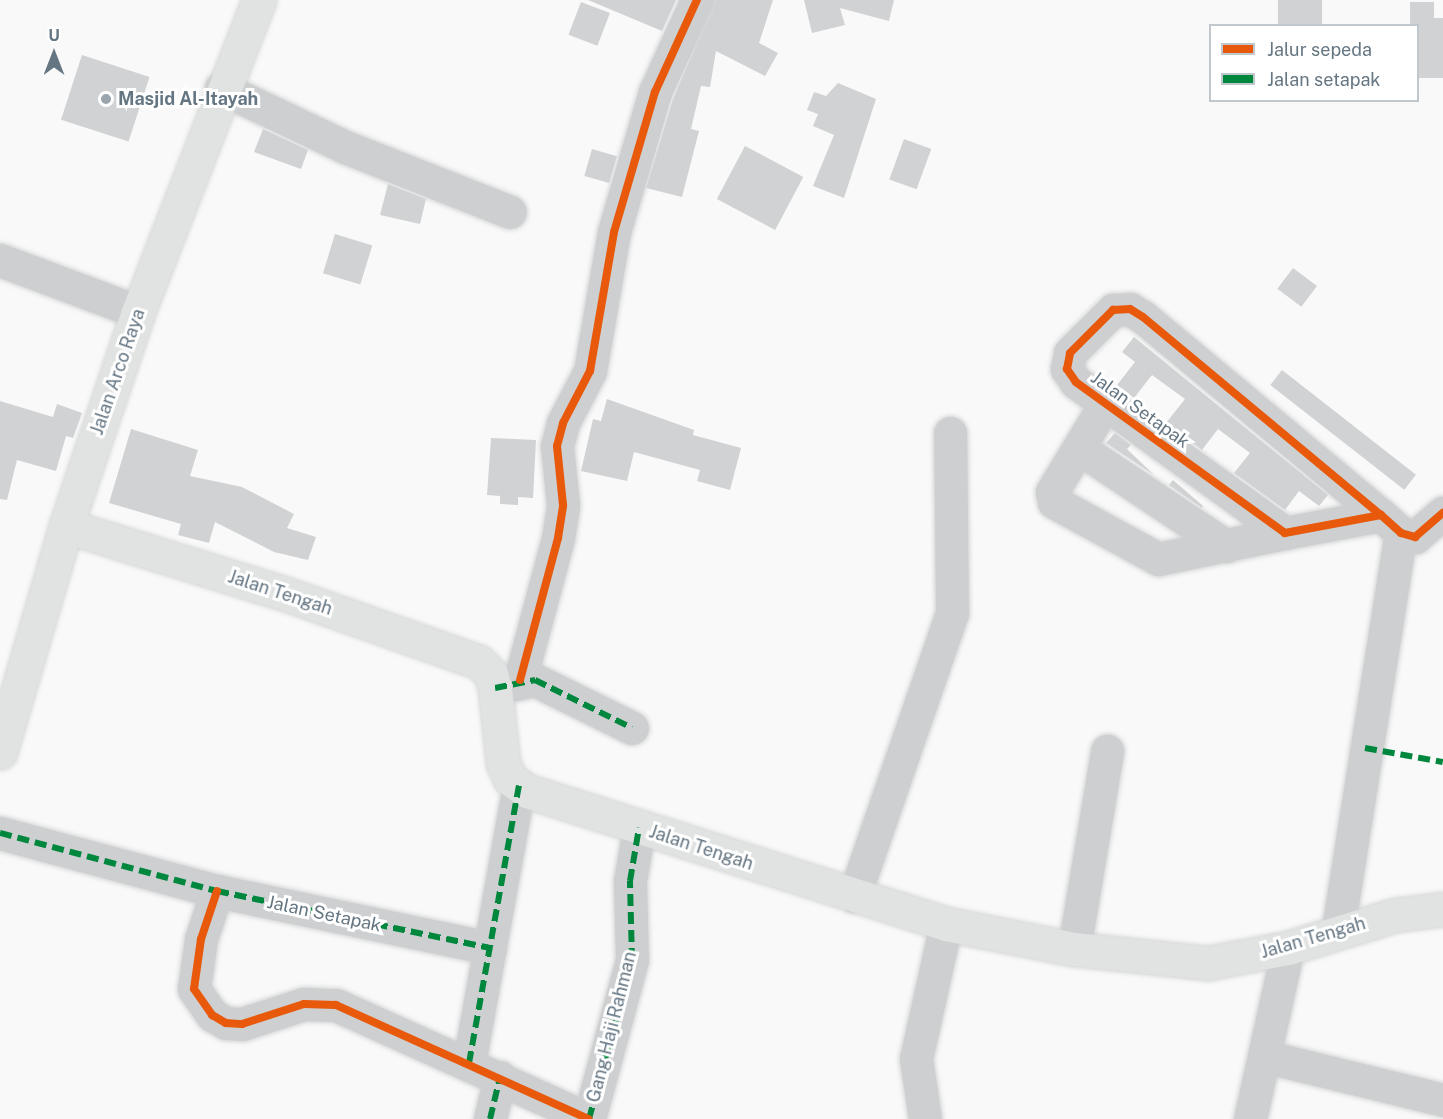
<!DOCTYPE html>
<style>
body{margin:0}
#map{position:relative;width:1443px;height:1119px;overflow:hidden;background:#f9f9f9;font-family:"Public Sans",sans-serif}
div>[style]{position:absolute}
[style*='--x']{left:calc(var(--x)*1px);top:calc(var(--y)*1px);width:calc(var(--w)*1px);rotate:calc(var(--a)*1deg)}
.building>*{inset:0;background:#d0d2d3;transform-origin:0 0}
.roads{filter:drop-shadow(0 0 2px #d5d6d7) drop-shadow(0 0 2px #d5d6d7)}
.minor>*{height:33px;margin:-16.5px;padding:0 16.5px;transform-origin:16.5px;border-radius:16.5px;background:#cecfd0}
.major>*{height:33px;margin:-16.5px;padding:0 16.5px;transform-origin:16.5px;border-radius:16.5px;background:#e1e2e2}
.quiet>*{height:6px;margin-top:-3px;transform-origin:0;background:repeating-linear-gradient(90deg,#00873e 0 12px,transparent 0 18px)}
.cycleway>*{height:8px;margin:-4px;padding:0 4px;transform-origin:4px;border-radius:4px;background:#e8590c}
.dots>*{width:16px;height:16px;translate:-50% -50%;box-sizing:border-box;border:3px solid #fff;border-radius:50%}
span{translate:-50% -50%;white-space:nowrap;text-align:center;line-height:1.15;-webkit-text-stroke:6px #fff;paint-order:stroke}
.poi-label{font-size:18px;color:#657683;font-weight:700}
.left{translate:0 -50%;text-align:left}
.street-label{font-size:18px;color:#657683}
.legend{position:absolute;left:1209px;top:24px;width:210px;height:78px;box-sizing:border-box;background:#fff;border:2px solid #c1c8cd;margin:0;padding:8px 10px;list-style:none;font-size:18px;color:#657683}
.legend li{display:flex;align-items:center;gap:12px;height:30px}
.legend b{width:30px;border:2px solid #c1c8cd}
.north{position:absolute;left:24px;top:24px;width:60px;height:60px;-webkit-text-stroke:4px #fff;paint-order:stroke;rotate:0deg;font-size:16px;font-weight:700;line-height:24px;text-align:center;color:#657683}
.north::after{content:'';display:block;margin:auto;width:21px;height:27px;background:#657683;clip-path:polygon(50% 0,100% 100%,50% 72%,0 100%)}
</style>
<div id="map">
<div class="building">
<div style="clip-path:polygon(588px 0,676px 0,662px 31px)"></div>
<div style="clip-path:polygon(715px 0,773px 0,759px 43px,778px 53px,765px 76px,716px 51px,710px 87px,701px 86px,691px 129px,699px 131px,682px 197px,646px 188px,673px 99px)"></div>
<div style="clip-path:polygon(804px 0,894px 0,889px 21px,840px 8px,845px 25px,812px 33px)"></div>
<div style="left:1278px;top:0;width:44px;height:26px"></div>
<div style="left:581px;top:2px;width:31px;height:35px;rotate:21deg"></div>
<div style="clip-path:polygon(1410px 2px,1434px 2px,1434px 18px,1443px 18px,1443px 78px,1418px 78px,1418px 26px,1410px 26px)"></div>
<div style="left:82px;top:55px;width:71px;height:68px;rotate:18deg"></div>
<div style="clip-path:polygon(838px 83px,876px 99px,844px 198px,813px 186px,834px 135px,813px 126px,818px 114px,807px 110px,814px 92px,826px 96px)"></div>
<div style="clip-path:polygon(263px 129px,308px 150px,301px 169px,254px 152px)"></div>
<div style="left:904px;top:139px;width:29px;height:43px;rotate:20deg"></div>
<div style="left:745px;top:146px;width:66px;height:60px;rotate:28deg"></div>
<div style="left:592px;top:149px;width:26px;height:28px;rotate:16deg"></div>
<div style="clip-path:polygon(388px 184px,426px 199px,420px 224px,380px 215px)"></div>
<div style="left:335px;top:234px;width:39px;height:41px;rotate:17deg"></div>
<div style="left:1293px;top:268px;width:30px;height:26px;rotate:37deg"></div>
<div style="clip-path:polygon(1134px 337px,1328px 495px,1319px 506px,1299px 491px,1285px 510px,1234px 473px,1250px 453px,1218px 429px,1202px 450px,1166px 423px,1185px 399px,1152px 375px,1134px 398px,1117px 385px,1135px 362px,1122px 352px)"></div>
<div style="left:1282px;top:370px;width:170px;height:19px;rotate:38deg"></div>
<div style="clip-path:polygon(607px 399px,694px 430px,693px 435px,741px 448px,730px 490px,697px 481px,700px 470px,634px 452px,627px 481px,581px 471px,593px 419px,601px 421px)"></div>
<div style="clip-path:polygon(0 401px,53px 417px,57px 404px,82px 413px,73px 438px,66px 436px,56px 471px,17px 460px,7px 500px,0 499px)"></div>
<div style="clip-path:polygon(131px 429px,198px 450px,190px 476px,242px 487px,294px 514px,287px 528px,316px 537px,308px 560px,274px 552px,215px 522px,209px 543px,178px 535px,181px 524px,109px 503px)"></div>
<div style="clip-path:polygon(1115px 433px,1131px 445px,1127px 449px,1154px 475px,1106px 443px)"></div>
<div style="clip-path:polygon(491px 438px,536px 440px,533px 498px,518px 497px,518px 505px,500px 504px,500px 496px,487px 495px)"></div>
<div style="clip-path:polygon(1173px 480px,1203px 506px,1202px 508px,1169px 485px)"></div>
</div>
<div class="roads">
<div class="minor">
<div style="--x:221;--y:88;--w:137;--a:25.4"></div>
<div style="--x:345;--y:147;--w:177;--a:21.5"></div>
<div style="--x:0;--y:260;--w:147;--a:20.6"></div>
<div style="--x:1105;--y:404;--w:103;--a:121.1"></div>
<div style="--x:1052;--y:492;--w:10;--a:79"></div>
<div style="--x:1054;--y:502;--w:119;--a:28.7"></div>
<div style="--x:1158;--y:559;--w:130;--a:-11.6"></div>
<div style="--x:1079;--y:448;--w:177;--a:33.7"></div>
<div style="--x:1381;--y:515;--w:98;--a:169.4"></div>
<div style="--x:1285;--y:533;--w:258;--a:-144.2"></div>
<div style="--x:1076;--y:382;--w:16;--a:-125"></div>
<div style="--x:1067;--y:369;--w:16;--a:-79"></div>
<div style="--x:1070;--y:353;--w:61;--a:-45"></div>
<div style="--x:1113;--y:310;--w:17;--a:-3"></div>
<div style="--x:1130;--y:309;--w:15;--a:32"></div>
<div style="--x:1143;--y:317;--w:310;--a:39.8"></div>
<div style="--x:1381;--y:515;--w:27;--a:42"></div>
<div style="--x:1401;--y:533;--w:15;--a:16"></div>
<div style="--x:1415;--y:537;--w:37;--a:-41"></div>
<div style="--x:520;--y:680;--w:147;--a:-75"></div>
<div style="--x:558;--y:538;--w:33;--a:-81"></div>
<div style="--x:563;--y:505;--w:59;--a:-95.8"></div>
<div style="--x:557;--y:446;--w:24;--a:-75"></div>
<div style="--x:563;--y:423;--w:59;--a:-62.6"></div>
<div style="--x:590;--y:371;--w:141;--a:-80.2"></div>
<div style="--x:614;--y:232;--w:146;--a:-73.7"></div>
<div style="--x:655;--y:92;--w:101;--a:-65.5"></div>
<div style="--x:500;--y:687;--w:36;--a:-11"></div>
<div style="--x:535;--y:680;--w:108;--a:26.3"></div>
<div style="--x:0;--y:833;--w:225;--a:15"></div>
<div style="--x:217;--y:891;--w:279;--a:11.8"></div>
<div style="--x:217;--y:891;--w:51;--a:108.4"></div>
<div style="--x:201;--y:939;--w:50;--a:98"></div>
<div style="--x:194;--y:989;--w:32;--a:55"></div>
<div style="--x:212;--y:1015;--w:16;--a:30"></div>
<div style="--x:226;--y:1023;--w:16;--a:4"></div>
<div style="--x:242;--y:1024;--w:65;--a:-17.9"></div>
<div style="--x:304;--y:1004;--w:32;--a:2"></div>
<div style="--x:336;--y:1005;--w:277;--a:24.3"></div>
<div style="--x:854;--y:896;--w:299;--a:-70.9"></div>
<div style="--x:952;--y:613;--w:180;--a:-90.6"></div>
<div style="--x:1338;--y:929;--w:401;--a:-81"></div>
<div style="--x:1074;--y:949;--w:201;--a:-80.5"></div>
<div style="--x:1267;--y:1057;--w:181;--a:13.7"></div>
<div style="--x:469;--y:1063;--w:282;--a:-79.8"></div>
<div style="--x:490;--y:1119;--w:43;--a:-76.6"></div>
<div style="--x:589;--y:1119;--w:165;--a:-74.9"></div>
<div style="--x:632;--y:960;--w:79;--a:-91.5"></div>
<div style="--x:630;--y:881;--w:54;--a:-80.4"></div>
<div style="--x:925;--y:1119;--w:61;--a:-98.5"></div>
<div style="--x:916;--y:1059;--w:138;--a:-77.5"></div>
<div style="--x:1250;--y:1119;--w:175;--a:-77.5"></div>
</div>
<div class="major">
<div style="--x:66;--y:526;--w:227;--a:17.2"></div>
<div style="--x:283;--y:593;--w:208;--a:19.4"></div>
<div style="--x:479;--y:662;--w:17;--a:45"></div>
<div style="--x:491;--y:674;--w:15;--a:74"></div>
<div style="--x:495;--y:688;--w:75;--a:83.9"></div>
<div style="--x:503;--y:763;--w:17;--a:66"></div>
<div style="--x:510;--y:779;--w:21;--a:35"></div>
<div style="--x:527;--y:791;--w:440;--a:17.6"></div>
<div style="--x:946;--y:924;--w:130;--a:11.1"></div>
<div style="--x:1074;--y:949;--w:135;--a:6"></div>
<div style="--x:1208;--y:963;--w:81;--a:-10.6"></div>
<div style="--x:1288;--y:948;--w:112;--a:-17.1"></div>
<div style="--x:1395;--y:915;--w:48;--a:-7.1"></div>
<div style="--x:0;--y:752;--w:235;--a:-73.7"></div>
<div style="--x:66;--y:526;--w:226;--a:-71.4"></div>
<div style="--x:138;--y:312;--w:335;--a:-68.8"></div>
</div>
</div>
<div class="quiet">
<div style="--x:495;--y:688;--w:41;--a:-11.3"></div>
<div style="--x:535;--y:680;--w:108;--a:26.3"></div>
<div style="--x:1365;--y:748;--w:79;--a:10.2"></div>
<div style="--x:0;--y:833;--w:225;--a:15"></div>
<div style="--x:217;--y:891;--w:279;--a:11.8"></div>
<div style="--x:469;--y:1063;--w:282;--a:-79.8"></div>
<div style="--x:490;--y:1119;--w:43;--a:-76.6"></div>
<div style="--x:589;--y:1119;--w:165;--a:-74.9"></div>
<div style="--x:632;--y:960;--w:79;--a:-91.5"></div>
<div style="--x:630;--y:881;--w:54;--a:-80.4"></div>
</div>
<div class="cycleway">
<div style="--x:1381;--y:515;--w:98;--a:169.4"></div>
<div style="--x:1285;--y:533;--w:258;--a:-144.2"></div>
<div style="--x:1076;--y:382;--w:16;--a:-125"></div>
<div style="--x:1067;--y:369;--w:16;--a:-79"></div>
<div style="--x:1070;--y:353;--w:61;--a:-45"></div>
<div style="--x:1113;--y:310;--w:17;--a:-3"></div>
<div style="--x:1130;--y:309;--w:15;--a:32"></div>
<div style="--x:1143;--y:317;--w:310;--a:39.8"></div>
<div style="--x:1381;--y:515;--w:27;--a:42"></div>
<div style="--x:1401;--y:533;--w:15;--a:16"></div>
<div style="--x:1415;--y:537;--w:37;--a:-41"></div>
<div style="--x:520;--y:680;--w:147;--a:-75"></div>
<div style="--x:558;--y:538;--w:33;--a:-81"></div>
<div style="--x:563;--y:505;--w:59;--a:-95.8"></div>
<div style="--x:557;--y:446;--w:24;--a:-75"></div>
<div style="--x:563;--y:423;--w:59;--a:-62.6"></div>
<div style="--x:590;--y:371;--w:141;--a:-80.2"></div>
<div style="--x:614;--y:232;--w:146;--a:-73.7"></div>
<div style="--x:655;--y:92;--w:101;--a:-65.5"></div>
<div style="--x:217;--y:891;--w:51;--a:108.4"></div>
<div style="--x:201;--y:939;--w:50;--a:98"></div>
<div style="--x:194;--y:989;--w:32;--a:55"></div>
<div style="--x:212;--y:1015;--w:16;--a:30"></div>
<div style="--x:226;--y:1023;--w:16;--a:4"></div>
<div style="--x:242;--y:1024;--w:65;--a:-17.9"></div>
<div style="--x:304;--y:1004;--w:32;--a:2"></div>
<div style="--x:336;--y:1005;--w:277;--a:24.3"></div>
</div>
<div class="dots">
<div style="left:106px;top:99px;background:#99a4ac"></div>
</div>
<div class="poi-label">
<span class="left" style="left:118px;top:99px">Masjid Al-Itayah</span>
</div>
<div class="street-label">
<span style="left:118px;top:372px;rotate:-71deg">Jalan Arco Raya</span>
<span style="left:1140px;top:410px;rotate:36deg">Jalan Setapak</span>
<span style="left:280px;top:593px;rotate:18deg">Jalan Tengah</span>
<span style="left:701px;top:848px;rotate:18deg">Jalan Tengah</span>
<span style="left:324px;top:914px;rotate:12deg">Jalan Setapak</span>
<span style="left:1313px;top:938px;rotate:-16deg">Jalan Tengah</span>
<span style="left:612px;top:1027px;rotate:-76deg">Gang Haji Rahman</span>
</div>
<ul class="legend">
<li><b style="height:8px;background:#e8590c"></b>Jalur sepeda</li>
<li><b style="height:8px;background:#00873e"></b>Jalan setapak</li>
</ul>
<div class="north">U</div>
</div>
